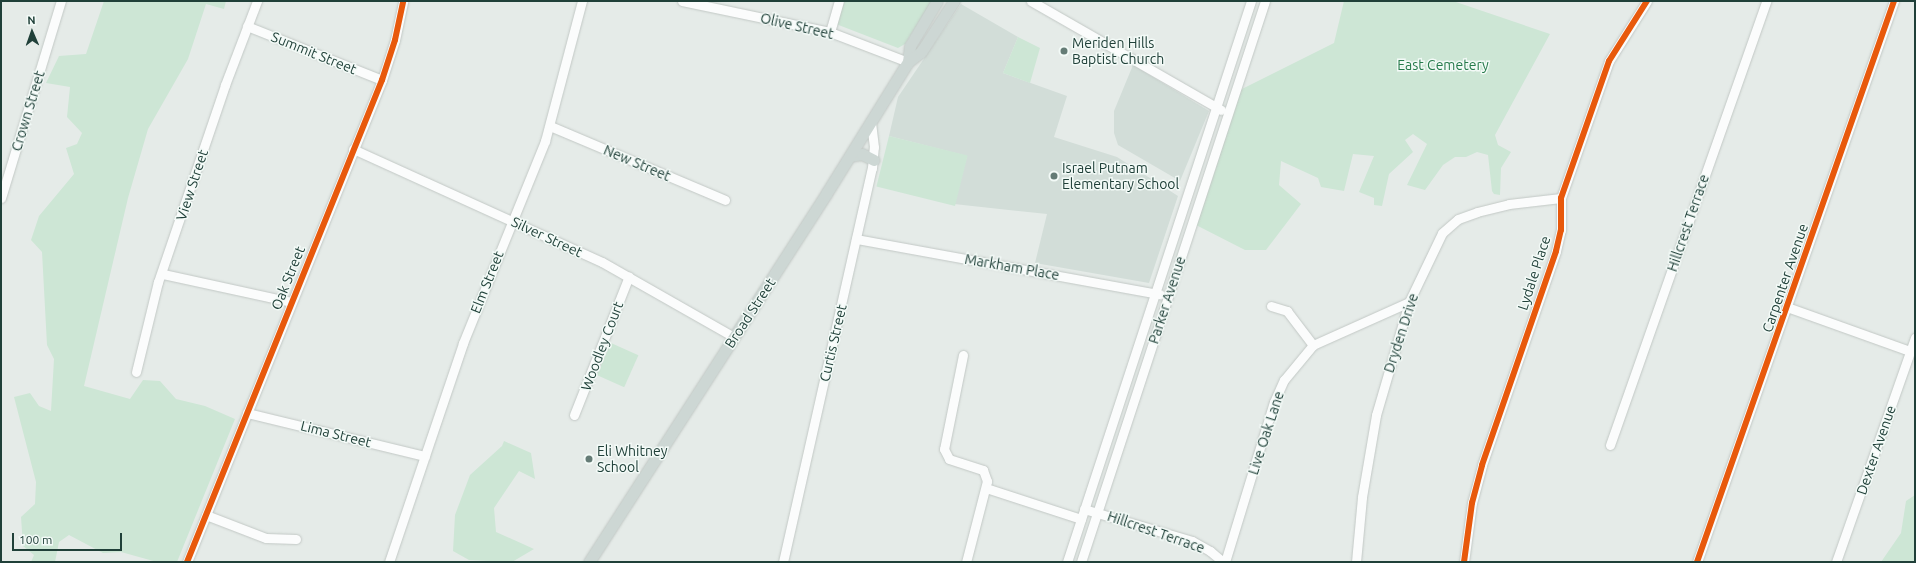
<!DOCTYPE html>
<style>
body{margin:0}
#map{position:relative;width:1916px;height:563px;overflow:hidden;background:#e5ebe8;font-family:Ubuntu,sans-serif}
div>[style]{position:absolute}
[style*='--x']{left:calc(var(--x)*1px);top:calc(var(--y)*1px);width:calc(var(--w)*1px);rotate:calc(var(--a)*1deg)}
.built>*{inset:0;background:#d2ddd8}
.green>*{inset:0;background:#cde6d5;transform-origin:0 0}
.roads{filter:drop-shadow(0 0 1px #c2c8c5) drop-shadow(0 0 1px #c2c8c5)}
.minor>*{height:9px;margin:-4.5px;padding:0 4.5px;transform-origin:4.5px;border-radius:4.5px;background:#fbfcfc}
.major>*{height:11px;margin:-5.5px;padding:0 5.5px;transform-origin:5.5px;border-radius:5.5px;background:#cdd7d4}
.cycleway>*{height:6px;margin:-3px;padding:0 3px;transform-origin:3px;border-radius:3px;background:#e8590c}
.dots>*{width:11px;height:11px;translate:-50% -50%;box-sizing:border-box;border:2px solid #f3faf7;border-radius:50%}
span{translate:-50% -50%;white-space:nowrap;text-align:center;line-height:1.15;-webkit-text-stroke:3px #f3faf7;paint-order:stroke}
.street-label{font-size:14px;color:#204039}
.poi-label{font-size:14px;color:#204039}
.left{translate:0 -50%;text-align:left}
.park-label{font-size:14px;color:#267b4b}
.frame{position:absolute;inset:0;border:2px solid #204039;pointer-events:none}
.north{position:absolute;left:12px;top:12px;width:40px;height:40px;-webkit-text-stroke:3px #f3faf7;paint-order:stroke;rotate:358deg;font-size:11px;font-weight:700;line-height:16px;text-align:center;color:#204039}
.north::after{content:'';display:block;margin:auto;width:14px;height:18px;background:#204039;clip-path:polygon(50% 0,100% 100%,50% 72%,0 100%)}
.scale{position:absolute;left:12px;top:533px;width:110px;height:18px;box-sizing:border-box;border:2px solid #204039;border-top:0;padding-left:5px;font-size:12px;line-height:14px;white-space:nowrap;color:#204039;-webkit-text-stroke:3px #f3faf7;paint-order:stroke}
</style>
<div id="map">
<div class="built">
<div style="clip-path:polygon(961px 4px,1018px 37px,1003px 73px,1067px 96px,1054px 137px,1117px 157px,1178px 196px,1149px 283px,1035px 263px,1047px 214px,954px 204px,967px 156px,889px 136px,898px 97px)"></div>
<div style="clip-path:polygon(1133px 65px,1209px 111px,1180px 181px,1118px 145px,1114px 133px,1114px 111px)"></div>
</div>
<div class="green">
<div style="clip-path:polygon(104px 1px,226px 1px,224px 9px,206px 4px,188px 59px,148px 129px,128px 198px,84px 386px,130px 399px,143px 380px,160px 381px,176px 399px,205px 406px,235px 419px,177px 562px,157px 562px,121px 552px,103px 553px,69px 535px,59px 542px,55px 562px,31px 562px,34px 555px,23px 546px,21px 517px,35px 504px,36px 482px,14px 397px,30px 393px,39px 406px,51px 411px,54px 359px,47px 345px,42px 252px,31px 240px,39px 216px,74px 174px,66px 148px,77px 144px,82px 133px,67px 117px,70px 87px,46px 83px,59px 56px,86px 54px)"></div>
<div style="clip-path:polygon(844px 1px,932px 1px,905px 44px,898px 48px,836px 24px)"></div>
<div style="clip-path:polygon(1344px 1px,1453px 1px,1550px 34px,1495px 135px,1498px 145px,1511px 152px,1501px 168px,1500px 195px,1494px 194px,1492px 191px,1488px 155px,1477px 152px,1466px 157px,1455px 157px,1443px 165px,1425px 190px,1407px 185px,1427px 144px,1413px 134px,1405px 140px,1413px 152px,1389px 174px,1382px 206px,1374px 205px,1374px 198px,1359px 192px,1374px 156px,1353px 154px,1344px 191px,1321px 187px,1318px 178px,1281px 161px,1279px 185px,1301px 204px,1266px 250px,1245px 250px,1196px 225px,1240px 90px,1334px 43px)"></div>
<div style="clip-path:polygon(1018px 37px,1040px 48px,1030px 83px,1003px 73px)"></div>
<div style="left:889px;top:136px;width:81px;height:52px;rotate:14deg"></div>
<div style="left:611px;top:343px;width:30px;height:35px;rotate:24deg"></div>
<div style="clip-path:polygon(504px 441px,531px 453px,535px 479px,519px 471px,494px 508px,496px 532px,534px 549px,512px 562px,469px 560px,453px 551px,455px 515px,470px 475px,502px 446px)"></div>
<div style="clip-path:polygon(1915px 495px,1915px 562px,1881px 562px,1901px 533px,1906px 501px)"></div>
</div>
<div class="roads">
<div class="minor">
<div style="--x:682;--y:1;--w:151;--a:11.8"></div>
<div style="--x:830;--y:32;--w:84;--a:21"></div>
<div style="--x:1031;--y:1;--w:219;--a:29.8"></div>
<div style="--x:247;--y:26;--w:145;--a:21.8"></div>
<div style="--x:830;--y:32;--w:32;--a:-74"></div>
<div style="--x:550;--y:126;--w:190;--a:22.9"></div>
<div style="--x:353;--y:149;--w:273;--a:24.4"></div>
<div style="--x:602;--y:262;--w:152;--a:29.6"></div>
<div style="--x:1;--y:198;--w:206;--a:-73.1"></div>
<div style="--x:856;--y:239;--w:309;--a:10.3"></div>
<div style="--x:163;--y:274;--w:131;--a:12.3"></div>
<div style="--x:1271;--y:306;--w:17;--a:17"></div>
<div style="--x:1287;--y:311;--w:43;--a:52.6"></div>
<div style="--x:1787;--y:307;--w:131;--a:19.7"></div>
<div style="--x:963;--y:355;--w:96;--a:101.4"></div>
<div style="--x:944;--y:449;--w:11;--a:63"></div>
<div style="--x:949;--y:459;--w:36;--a:18"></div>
<div style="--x:983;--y:470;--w:12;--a:70"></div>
<div style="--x:987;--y:481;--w:84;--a:104.5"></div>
<div style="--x:136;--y:372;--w:93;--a:-76.3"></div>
<div style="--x:158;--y:282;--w:208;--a:-71.2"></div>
<div style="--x:225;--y:85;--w:90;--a:-69.1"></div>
<div style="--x:247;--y:413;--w:183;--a:13.6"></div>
<div style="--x:574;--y:415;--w:149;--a:-68.4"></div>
<div style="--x:1610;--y:445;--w:471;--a:-70.6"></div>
<div style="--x:986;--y:488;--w:100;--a:18.1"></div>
<div style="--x:1084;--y:509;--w:113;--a:16.5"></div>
<div style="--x:1192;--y:541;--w:21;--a:29"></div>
<div style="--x:1210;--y:551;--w:17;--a:40"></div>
<div style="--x:206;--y:515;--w:64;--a:21"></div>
<div style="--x:266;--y:538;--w:30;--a:2"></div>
<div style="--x:187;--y:562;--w:520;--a:-67.97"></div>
<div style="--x:382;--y:80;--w:42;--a:-72"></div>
<div style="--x:395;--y:40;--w:40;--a:-78"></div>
<div style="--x:389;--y:562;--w:231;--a:-71.3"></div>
<div style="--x:463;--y:343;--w:218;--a:-67.9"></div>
<div style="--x:545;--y:141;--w:145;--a:-75.2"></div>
<div style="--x:783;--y:562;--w:404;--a:-77.3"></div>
<div style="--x:872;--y:168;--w:21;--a:-85"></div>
<div style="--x:874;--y:147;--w:23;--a:-97"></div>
<div style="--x:1067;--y:562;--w:590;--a:-71.84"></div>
<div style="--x:1081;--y:562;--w:590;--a:-71.84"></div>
<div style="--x:1225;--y:562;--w:167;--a:-73"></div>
<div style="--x:1274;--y:402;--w:24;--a:-66"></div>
<div style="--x:1284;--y:380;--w:45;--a:-50.4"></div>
<div style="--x:1313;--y:345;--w:105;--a:-24.1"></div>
<div style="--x:1356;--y:562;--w:65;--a:-84.7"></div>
<div style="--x:1362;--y:497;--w:83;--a:-80.3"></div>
<div style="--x:1376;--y:415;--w:118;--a:-73.7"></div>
<div style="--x:1409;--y:302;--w:76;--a:-64.4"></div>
<div style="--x:1442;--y:233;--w:21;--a:-41"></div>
<div style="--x:1458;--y:219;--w:20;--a:-20"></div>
<div style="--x:1477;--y:212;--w:33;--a:-14"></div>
<div style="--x:1509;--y:204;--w:52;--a:-6.6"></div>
<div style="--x:1464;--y:562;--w:60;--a:-82.3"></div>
<div style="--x:1472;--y:503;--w:39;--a:-75"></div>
<div style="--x:1482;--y:465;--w:226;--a:-70.9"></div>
<div style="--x:1556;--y:251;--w:22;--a:-77"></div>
<div style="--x:1561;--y:230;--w:32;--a:-90"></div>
<div style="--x:1561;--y:198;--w:145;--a:-70.7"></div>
<div style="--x:1609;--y:61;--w:71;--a:-57.7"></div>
<div style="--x:1697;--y:562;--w:595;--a:-70.65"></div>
<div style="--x:1836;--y:562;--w:238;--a:-70.6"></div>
</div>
<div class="major">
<div style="--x:908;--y:62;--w:16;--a:-83"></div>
<div style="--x:910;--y:46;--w:52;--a:-59"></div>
<div style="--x:850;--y:156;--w:12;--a:-9"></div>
<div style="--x:862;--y:154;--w:13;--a:27"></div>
<div style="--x:589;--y:562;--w:438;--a:-57.2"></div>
<div style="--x:826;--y:194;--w:155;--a:-58.2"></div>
<div style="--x:908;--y:62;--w:16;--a:-38"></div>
<div style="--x:921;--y:52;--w:61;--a:-57.1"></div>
</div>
</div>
<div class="cycleway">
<div style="--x:187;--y:562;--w:520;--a:-67.97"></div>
<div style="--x:382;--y:80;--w:42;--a:-72"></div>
<div style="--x:395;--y:40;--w:40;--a:-78"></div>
<div style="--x:1464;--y:562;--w:60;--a:-82.3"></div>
<div style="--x:1472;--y:503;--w:39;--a:-75"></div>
<div style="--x:1482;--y:465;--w:226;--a:-70.9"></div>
<div style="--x:1556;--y:251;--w:22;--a:-77"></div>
<div style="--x:1561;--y:230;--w:32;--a:-90"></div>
<div style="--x:1561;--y:198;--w:145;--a:-70.7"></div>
<div style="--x:1609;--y:61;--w:71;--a:-57.7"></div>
<div style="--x:1697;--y:562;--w:595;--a:-70.65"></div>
</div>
<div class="dots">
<div style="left:1064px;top:51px;background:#657c76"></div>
<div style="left:1054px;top:176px;background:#657c76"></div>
<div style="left:589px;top:459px;background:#657c76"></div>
</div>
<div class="street-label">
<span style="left:797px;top:26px;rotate:13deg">Olive Street</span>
<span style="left:314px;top:53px;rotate:22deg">Summit Street</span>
<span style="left:28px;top:111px;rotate:-73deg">Crown Street</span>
<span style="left:637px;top:163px;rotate:23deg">New Street</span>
<span style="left:192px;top:185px;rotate:-72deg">View Street</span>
<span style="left:1688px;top:223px;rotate:-71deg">Hillcrest Terrace</span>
<span style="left:547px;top:237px;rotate:25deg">Silver Street</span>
<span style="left:1012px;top:267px;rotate:10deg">Markham Place</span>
<span style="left:1534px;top:273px;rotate:-72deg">Lydale Place</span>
<span style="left:288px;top:278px;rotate:-68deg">Oak Street</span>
<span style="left:1785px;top:278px;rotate:-71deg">Carpenter Avenue</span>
<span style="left:487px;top:282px;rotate:-68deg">Elm Street</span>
<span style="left:1167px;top:300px;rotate:-72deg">Parker Avenue</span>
<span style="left:750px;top:313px;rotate:-57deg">Broad Street</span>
<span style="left:1401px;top:333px;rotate:-72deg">Dryden Drive</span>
<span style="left:833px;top:343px;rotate:-77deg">Curtis Street</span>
<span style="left:602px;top:346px;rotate:-69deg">Woodley Court</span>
<span style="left:1266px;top:433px;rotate:-72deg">Live Oak Lane</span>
<span style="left:336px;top:434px;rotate:14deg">Lima Street</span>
<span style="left:1876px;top:450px;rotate:-71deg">Dexter Avenue</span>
<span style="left:1156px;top:532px;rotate:19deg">Hillcrest Terrace</span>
</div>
<div class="poi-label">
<span class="left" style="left:1072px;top:51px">Meriden Hills<br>Baptist Church</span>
<span class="left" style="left:1062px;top:176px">Israel Putnam<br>Elementary School</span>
<span class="left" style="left:597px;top:459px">Eli Whitney<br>School</span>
</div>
<div class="park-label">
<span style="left:1443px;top:65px">East Cemetery</span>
</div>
<div class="frame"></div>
<div class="north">N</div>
<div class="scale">100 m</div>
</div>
